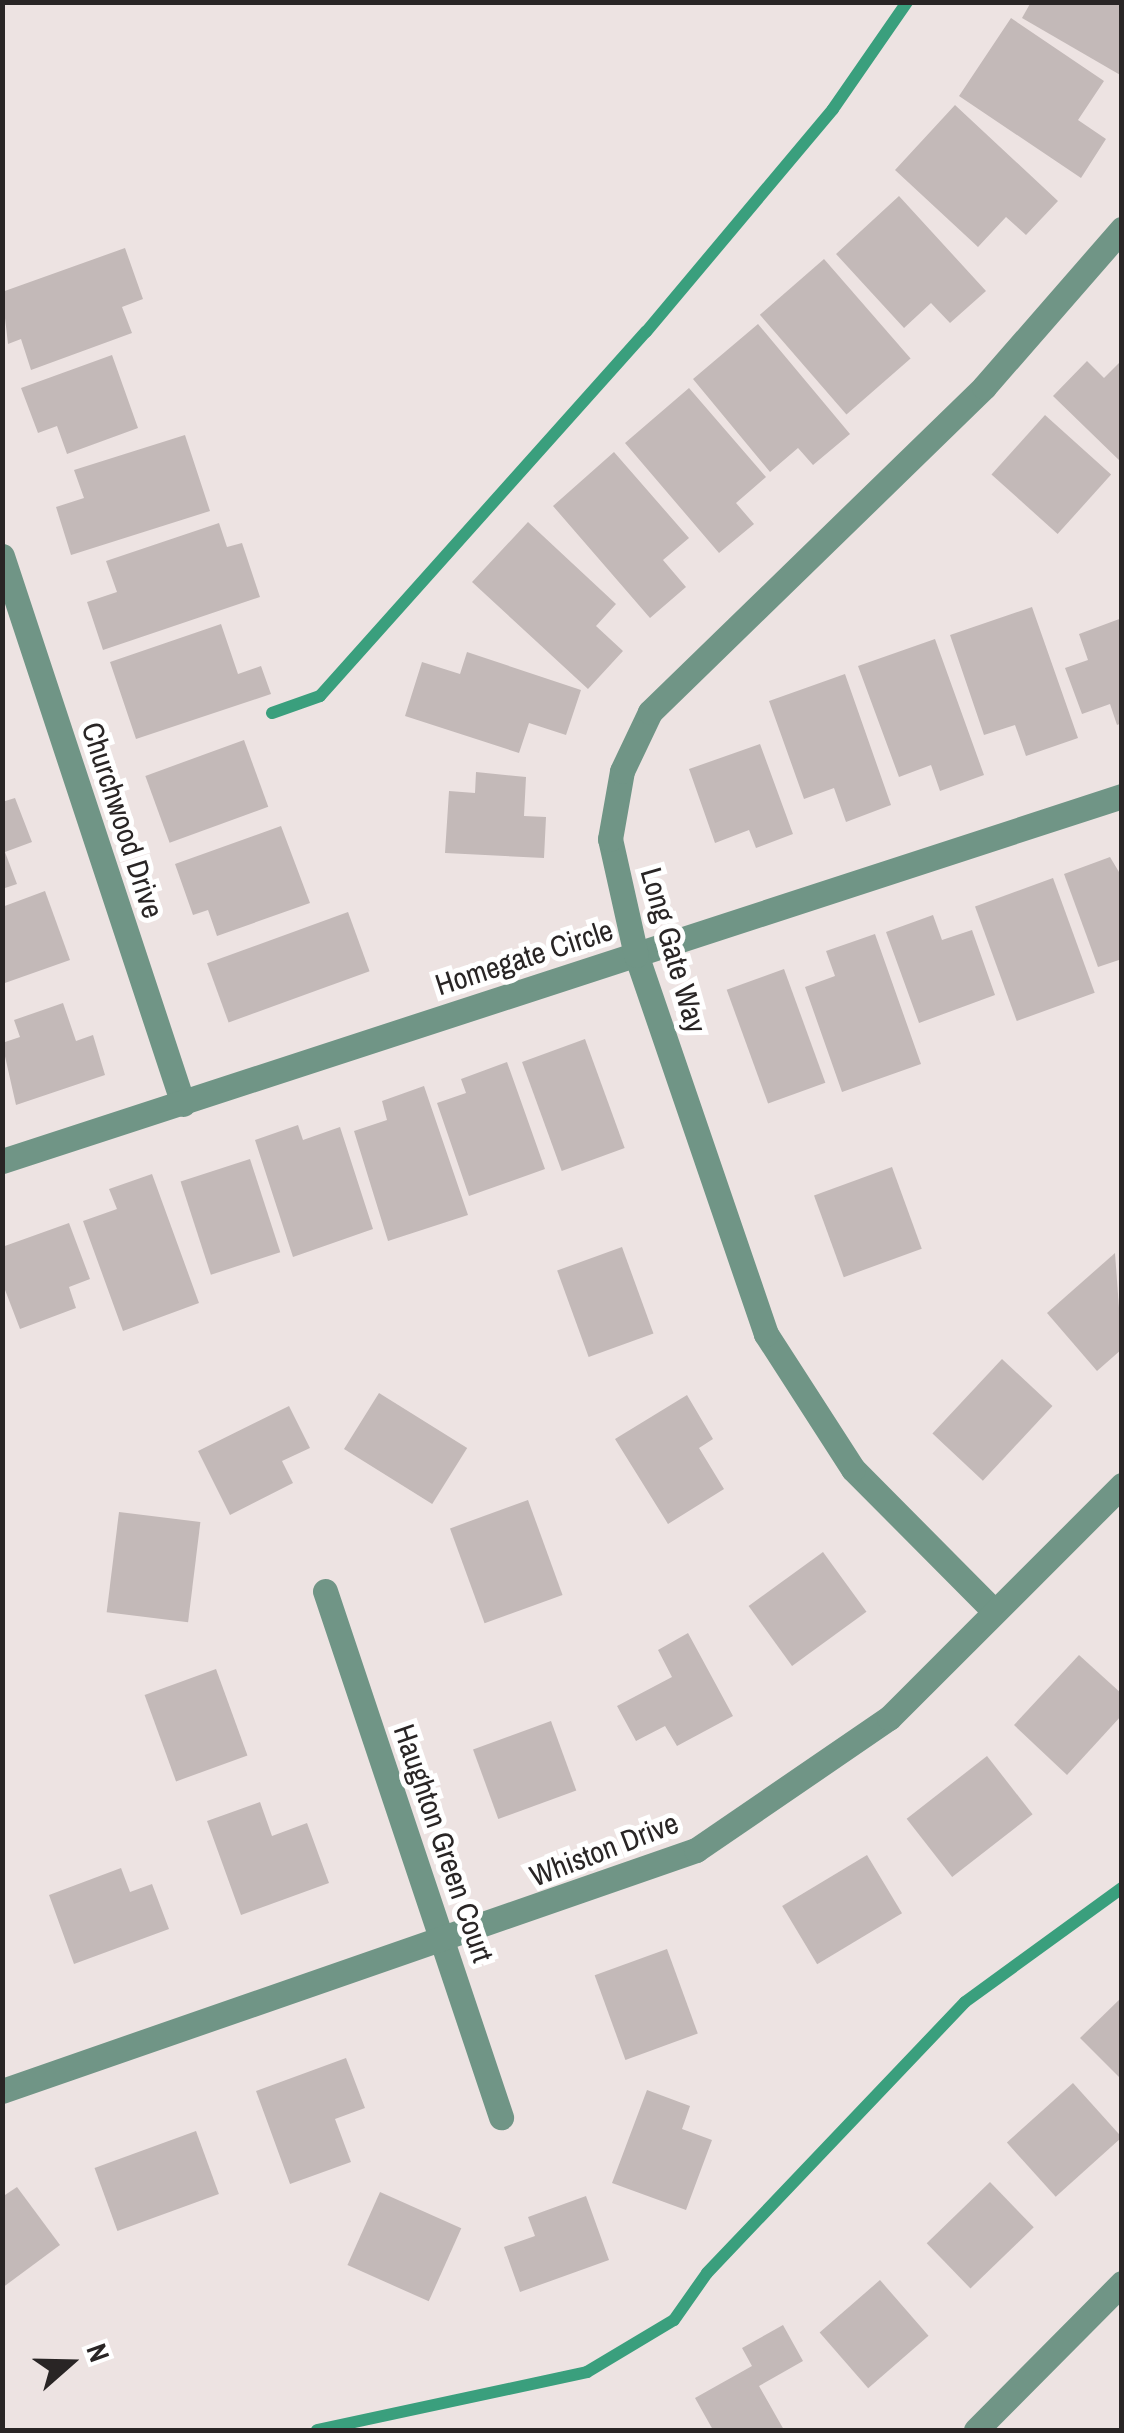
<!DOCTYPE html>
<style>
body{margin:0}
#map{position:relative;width:1124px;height:2433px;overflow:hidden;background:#ede3e2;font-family:"Archivo Narrow",sans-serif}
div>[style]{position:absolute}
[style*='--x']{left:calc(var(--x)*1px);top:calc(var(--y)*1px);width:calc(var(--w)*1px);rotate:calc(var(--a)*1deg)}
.stream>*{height:12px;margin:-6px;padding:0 6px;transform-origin:6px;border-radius:6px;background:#3a9f7d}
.building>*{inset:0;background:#c3b9b8;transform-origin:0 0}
.street>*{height:25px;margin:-12.5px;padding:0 12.5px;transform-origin:12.5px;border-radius:12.5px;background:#709586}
span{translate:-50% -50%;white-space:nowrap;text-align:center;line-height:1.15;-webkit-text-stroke:10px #fff;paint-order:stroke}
.street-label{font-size:30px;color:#292525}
.frame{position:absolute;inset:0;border:5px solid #292525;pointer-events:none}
.north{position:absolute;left:20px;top:2313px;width:100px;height:100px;-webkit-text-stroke:8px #fff;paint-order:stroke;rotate:70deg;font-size:28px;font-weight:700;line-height:40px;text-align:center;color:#292525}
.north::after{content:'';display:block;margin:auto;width:35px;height:45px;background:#292525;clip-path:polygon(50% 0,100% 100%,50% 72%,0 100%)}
</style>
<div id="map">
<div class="stream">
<div style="--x:272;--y:713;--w:51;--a:-19.5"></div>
<div style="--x:320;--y:696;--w:489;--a:-48.2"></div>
<div style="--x:646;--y:332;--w:291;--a:-50"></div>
<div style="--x:833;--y:109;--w:130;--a:-55.3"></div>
<div style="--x:317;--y:2430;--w:276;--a:-12.1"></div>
<div style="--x:587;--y:2372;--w:101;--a:-30.9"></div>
<div style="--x:674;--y:2320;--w:57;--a:-54.9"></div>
<div style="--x:707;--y:2273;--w:374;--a:-46.4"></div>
<div style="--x:965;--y:2002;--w:194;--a:-36"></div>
</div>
<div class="building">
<div style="clip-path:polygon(1031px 2px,1122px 2px,1122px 76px,1022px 18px)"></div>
<div style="clip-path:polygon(1011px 18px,1104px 81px,1078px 120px,1106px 139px,1081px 178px,959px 96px)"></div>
<div style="clip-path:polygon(955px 105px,1058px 201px,1026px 235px,1006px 217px,978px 247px,895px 170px)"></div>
<div style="clip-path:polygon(899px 196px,986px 291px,950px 323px,931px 303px,904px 328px,836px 254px)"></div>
<div style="clip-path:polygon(125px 248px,143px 299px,122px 307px,132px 333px,31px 370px,21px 339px,8px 344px,2px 292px)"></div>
<div style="left:824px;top:259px;width:132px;height:85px;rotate:49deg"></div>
<div style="clip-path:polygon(758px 324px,850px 434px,813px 465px,798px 448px,770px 472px,693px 379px)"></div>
<div style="clip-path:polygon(112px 355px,138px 428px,67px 454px,57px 426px,38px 433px,21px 388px)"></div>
<div style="clip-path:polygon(1122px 360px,1122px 463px,1053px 396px,1087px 361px,1104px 378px)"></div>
<div style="clip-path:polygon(689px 388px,766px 477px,736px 503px,754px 524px,719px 553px,625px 443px)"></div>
<div style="left:1045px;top:415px;width:89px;height:80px;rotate:42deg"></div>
<div style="clip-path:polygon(185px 435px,210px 511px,71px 555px,56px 507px,84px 498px,74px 470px)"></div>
<div style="clip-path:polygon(614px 452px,689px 538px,663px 560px,686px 587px,650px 618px,553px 506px)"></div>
<div style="clip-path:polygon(528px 522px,616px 604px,596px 626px,623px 651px,588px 689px,472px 582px)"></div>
<div style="clip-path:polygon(219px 523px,227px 547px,242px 543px,260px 597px,103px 650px,87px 602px,117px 592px,106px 561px)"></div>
<div style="clip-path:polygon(1032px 607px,1078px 738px,1026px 756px,1015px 725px,984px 735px,950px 635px)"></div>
<div style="clip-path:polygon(1122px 618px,1122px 723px,1117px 725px,1110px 704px,1082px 714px,1065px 668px,1088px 660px,1079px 634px)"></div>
<div style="clip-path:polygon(221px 624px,238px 674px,261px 666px,271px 694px,136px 739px,110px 662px)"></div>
<div style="clip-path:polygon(935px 639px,984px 775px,940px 791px,931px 765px,899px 777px,858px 666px)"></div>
<div style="clip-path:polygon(467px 652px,581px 690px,566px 735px,529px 723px,519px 753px,405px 716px,422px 662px,460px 674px)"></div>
<div style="clip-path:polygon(845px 674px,891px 805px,846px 822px,834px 788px,804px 799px,769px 701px)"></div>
<div style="left:244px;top:740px;width:71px;height:105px;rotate:70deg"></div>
<div style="clip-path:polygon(760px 744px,793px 834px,756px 848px,749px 830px,715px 843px,689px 769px)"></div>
<div style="clip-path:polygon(476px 772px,526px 777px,524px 816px,546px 817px,544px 858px,445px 853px,449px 791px,475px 793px)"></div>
<div style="clip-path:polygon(15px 798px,32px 842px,5px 852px,17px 884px,2px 889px,2px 802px)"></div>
<div style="clip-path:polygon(281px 826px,310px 903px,217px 936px,208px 910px,193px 915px,175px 864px)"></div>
<div style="clip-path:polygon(1110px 857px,1122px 877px,1122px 959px,1098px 967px,1064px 874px)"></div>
<div style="left:1053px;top:878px;width:122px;height:83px;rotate:70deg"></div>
<div style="clip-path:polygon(45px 891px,70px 960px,2px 984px,2px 907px)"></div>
<div style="left:348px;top:912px;width:63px;height:150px;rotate:70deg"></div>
<div style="clip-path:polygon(933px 915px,942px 940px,972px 930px,995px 995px,919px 1023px,886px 932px)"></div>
<div style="clip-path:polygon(875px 934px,921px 1064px,842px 1092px,805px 987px,835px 976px,826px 951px)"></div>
<div style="left:784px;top:969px;width:121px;height:61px;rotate:70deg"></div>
<div style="clip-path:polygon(63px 1003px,76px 1041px,93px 1035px,105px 1075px,16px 1105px,2px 1043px,20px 1037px,14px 1020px)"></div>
<div style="left:585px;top:1039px;width:116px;height:67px;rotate:70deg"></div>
<div style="clip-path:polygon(507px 1062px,545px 1169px,469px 1196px,437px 1103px,466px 1093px,461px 1079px)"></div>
<div style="clip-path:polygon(424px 1086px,468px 1215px,388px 1241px,354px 1131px,387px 1120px,382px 1101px)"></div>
<div style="clip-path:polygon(298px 1125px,303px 1140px,340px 1127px,373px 1229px,293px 1257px,255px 1140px)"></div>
<div style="left:250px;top:1159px;width:98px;height:73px;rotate:72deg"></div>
<div style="left:892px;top:1167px;width:87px;height:83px;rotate:70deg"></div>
<div style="clip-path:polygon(152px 1174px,199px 1303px,123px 1331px,83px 1221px,117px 1209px,109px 1189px)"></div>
<div style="clip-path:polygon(69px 1223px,90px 1279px,69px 1287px,76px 1308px,20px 1329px,2px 1282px,2px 1247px)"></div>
<div style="left:622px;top:1247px;width:92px;height:69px;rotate:70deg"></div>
<div style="clip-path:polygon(1115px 1253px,1122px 1349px,1097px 1371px,1047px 1313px)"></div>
<div style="left:1002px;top:1359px;width:69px;height:102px;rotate:43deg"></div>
<div style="left:379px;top:1393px;width:104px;height:66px;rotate:32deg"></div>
<div style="clip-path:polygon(687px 1395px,713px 1439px,699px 1448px,724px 1489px,668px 1524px,615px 1439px)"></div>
<div style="clip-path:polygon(289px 1406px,310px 1448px,282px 1461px,293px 1483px,230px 1515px,198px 1451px)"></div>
<div style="left:528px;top:1500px;width:101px;height:83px;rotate:70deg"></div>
<div style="left:119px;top:1512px;width:82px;height:101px;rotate:7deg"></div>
<div style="left:823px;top:1552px;width:74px;height:92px;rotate:54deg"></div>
<div style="clip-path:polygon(688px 1633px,733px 1716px,677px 1746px,665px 1726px,636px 1741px,617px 1706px,672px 1677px,658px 1650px)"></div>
<div style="clip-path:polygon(1079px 1655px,1122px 1694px,1122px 1715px,1067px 1775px,1014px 1725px)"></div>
<div style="left:216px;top:1669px;width:92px;height:76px;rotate:70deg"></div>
<div style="left:551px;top:1721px;width:74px;height:83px;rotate:70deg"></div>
<div style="left:987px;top:1756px;width:74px;height:102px;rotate:52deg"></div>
<div style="clip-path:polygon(260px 1802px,272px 1836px,307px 1823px,329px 1883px,241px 1915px,207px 1821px)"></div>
<div style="left:867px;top:1855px;width:68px;height:99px;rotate:59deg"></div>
<div style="clip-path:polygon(121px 1868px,130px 1892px,152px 1884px,169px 1929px,74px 1964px,49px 1895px)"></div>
<div style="left:667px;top:1949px;width:90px;height:77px;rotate:70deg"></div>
<div style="clip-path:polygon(1122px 1997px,1122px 2080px,1080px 2038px)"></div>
<div style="clip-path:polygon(346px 2058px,365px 2108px,335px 2119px,351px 2162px,290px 2184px,256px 2091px)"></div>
<div style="left:1073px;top:2083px;width:73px;height:89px;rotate:48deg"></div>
<div style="clip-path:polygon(647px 2090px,690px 2106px,682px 2129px,712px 2140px,686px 2210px,612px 2183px)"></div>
<div style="left:196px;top:2131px;width:67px;height:108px;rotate:70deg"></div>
<div style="left:990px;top:2182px;width:63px;height:88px;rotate:46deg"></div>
<div style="clip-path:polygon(17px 2187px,60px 2245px,2px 2288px,2px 2197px)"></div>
<div style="left:380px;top:2192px;width:89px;height:80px;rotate:24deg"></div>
<div style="clip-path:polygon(586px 2196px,609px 2260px,520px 2292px,504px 2247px,535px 2236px,528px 2217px)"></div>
<div style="left:880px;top:2280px;width:74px;height:80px;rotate:49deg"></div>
<div style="clip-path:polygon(783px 2325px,803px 2361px,759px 2386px,784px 2430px,713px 2430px,695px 2398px,752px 2366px,742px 2348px)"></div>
</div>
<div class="street">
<div style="--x:2;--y:556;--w:577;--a:71.72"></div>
<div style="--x:2;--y:1161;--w:1178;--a:-18.05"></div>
<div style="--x:325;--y:1591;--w:555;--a:71.5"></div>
<div style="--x:994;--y:1611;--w:200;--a:-134.8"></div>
<div style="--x:853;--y:1469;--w:161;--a:-122.8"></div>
<div style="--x:766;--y:1334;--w:401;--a:-108.9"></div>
<div style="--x:636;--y:955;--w:119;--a:-102.6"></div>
<div style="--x:610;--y:839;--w:69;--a:-80"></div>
<div style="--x:622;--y:771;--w:65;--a:-64.6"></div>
<div style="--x:650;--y:712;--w:466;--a:-44.2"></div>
<div style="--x:984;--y:387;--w:210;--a:-48.9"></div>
<div style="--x:2;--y:2091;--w:735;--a:-19.15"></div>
<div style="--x:696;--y:1850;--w:234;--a:-34.4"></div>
<div style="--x:889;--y:1718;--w:330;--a:-45"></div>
<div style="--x:976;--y:2430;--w:207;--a:-45.2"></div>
</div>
<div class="street-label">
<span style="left:123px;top:820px;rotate:72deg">Churchwood Drive</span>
<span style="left:674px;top:950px;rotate:74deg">Long Gate Way</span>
<span style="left:524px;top:957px;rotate:-18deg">Homegate Circle</span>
<span style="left:444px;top:1843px;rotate:71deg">Haughton Green Court</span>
<span style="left:604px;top:1849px;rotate:-21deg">Whiston Drive</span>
</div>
<div class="frame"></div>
<div class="north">N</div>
</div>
